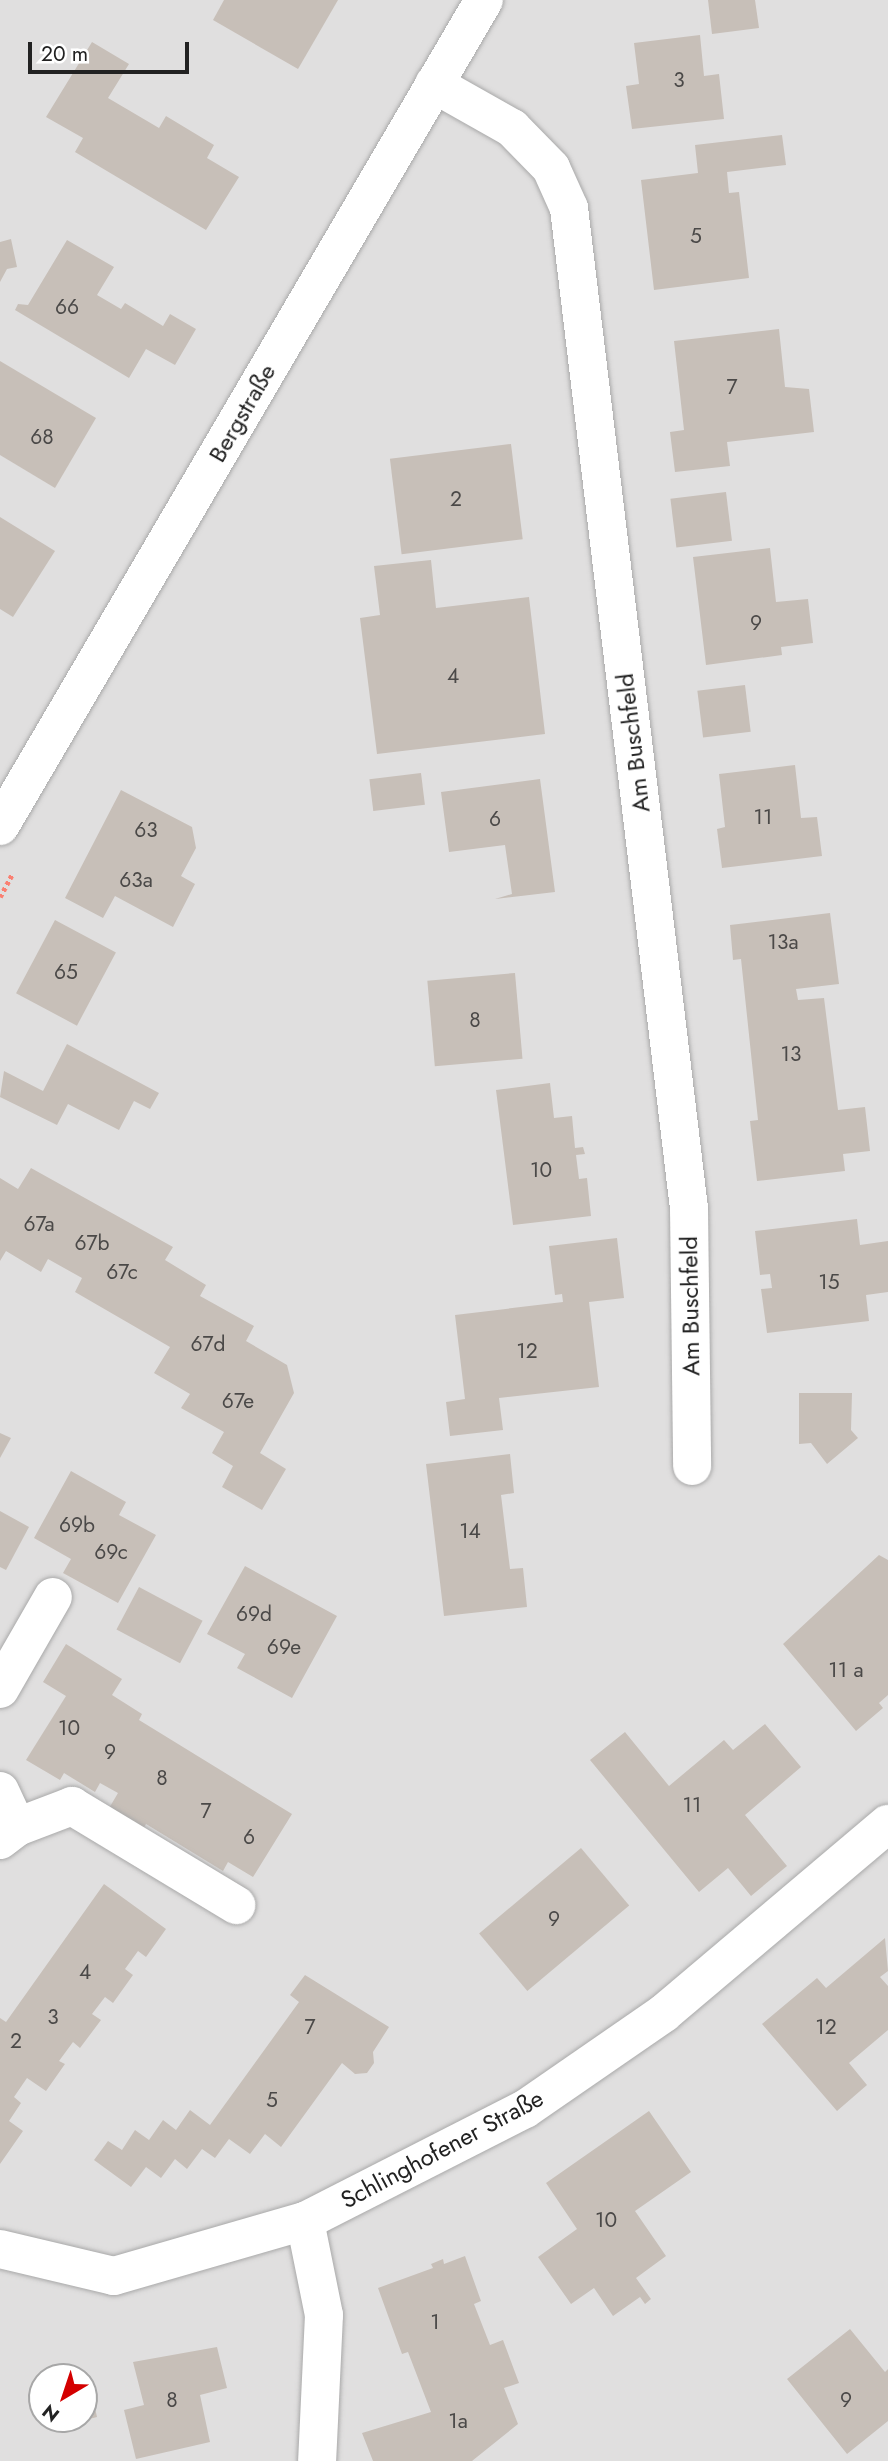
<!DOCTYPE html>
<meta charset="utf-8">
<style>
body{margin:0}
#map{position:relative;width:888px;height:2461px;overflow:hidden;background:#f2efe9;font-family:Jost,sans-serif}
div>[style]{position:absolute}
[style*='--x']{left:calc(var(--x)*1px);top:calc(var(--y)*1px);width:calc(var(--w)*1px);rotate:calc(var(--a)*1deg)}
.residential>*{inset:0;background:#e0dfdf}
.building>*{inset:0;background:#c7bfb8;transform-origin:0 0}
.path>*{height:4.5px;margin-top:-2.25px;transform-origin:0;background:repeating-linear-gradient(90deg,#fa8072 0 3.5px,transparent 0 7px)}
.roads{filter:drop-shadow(0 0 2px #a9a9a9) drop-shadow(0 0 2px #a9a9a9)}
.minor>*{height:38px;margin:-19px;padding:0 19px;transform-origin:19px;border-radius:19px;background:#fff}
span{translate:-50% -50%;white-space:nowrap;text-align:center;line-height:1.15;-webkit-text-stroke:5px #fff;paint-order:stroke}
.number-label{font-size:21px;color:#4b4948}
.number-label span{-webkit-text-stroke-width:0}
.street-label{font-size:24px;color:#222}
.north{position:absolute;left:28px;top:2363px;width:70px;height:70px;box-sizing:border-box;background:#fff;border:2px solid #a7a7a7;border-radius:50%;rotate:219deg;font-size:19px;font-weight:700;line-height:28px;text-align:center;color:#222}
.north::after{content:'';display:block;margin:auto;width:24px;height:32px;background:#d40000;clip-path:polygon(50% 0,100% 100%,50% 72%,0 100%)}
.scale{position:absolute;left:28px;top:42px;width:161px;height:32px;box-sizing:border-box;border:4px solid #222;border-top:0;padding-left:9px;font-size:21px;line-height:24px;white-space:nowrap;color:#222;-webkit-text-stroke:5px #fff;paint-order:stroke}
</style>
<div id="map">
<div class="residential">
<div style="clip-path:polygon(evenodd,0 0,888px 0,888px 2461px,0 2461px,0 0,42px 2377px,84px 2377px,84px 2419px,42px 2419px,42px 2377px)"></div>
</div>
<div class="building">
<div style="clip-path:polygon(224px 0,338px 0,298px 69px,213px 20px)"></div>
<div style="clip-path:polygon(708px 0,755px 0,759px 28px,712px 34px)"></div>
<div style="clip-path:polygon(700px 35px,704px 76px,719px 74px,724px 119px,632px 129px,626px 86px,639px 84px,634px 43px)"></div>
<div style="clip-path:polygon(92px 42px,129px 64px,108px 98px,159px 128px,166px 116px,214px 145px,207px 158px,239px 177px,206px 230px,75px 152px,83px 138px,46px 117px)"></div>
<div style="clip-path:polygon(782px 135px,786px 165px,727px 172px,729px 193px,739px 192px,749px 278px,654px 290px,641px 180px,698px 173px,695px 145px)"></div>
<div style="clip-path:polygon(11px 239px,17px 267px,7px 269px,0 282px,0 242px)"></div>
<div style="clip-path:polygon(67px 240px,114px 267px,97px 295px,121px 309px,125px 303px,163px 326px,170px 314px,196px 329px,175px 365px,146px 349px,129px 378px,15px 310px,18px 304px,28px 305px)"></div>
<div style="clip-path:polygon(779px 329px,785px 387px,809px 389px,814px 432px,727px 442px,730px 466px,675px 472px,670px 432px,684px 430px,674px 341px)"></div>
<div style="clip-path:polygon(0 361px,96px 418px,55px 488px,0 455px)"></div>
<div style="left:511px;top:444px;width:96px;height:122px;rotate:83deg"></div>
<div style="left:726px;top:492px;width:49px;height:56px;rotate:83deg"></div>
<div style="clip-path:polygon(0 517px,55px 551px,13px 617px,0 609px)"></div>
<div style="clip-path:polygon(770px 548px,776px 602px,808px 599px,813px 643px,781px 647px,782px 655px,706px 665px,693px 557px)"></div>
<div style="clip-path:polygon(431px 560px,436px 608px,529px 597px,545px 734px,377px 754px,360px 618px,380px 615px,374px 566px)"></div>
<div style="left:745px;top:685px;width:47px;height:48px;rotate:83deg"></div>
<div style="clip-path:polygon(795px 765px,801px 818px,817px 817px,822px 856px,722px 868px,717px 829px,725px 827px,719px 774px)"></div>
<div style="left:421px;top:773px;width:32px;height:52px;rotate:83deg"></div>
<div style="clip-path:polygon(540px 779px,555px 892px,495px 899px,512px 894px,505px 845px,449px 852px,441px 792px)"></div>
<div style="clip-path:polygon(121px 790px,192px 827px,196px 848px,181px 876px,195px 884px,173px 927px,115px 896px,103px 918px,65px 898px)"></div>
<div style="clip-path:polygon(830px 913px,839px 984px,796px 989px,798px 1000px,824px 998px,838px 1110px,865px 1107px,870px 1151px,843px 1154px,845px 1171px,757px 1181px,750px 1121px,758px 1120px,741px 959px,733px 960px,730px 925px)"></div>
<div style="left:55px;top:920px;width:69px;height:83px;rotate:28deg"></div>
<div style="left:515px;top:973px;width:86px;height:88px;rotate:85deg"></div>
<div style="clip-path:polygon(67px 1044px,159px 1093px,150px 1109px,134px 1101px,119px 1130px,68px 1104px,57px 1125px,0 1097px,4px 1071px,43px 1091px)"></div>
<div style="clip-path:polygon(550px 1083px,554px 1118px,572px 1116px,575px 1148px,583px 1147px,585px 1154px,576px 1155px,579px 1179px,587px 1178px,591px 1216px,513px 1225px,496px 1090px)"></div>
<div style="clip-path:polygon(31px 1168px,173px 1247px,165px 1260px,206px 1285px,200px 1296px,254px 1326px,246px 1341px,287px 1365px,294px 1393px,260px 1453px,286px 1469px,262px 1510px,222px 1487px,233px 1466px,212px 1453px,224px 1432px,181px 1408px,190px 1394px,154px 1373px,170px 1347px,75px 1292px,82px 1278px,48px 1259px,41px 1272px,6px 1251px,0 1261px,0 1178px,18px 1189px)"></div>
<div style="clip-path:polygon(857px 1219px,860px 1245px,888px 1241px,888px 1292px,866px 1295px,869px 1321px,767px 1333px,761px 1289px,772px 1288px,770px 1274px,760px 1275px,755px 1231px)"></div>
<div style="clip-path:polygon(617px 1238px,624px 1298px,589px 1302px,599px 1387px,499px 1398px,503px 1430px,450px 1436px,446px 1402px,465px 1399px,455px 1315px,563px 1302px,562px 1294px,555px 1295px,549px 1246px)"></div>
<div style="clip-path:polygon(799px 1393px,852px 1393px,851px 1430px,858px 1438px,827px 1464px,811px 1443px,799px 1444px)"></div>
<div style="clip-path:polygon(0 1433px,11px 1438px,0 1458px)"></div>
<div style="clip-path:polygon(510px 1454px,514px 1493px,501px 1495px,510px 1569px,523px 1568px,527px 1607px,444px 1616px,426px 1464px)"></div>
<div style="clip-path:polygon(71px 1471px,126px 1502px,119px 1515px,156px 1535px,118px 1603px,63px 1573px,71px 1559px,34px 1538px)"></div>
<div style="clip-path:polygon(0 1511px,29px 1527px,6px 1570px,0 1567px)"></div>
<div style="clip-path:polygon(879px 1555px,888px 1560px,888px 1695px,879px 1703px,883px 1708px,856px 1731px,783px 1644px)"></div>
<div style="clip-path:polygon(245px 1566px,337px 1616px,292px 1698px,237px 1668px,245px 1654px,207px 1634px)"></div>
<div style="left:139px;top:1587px;width:72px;height:48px;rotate:28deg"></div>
<div style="clip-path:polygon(66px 1644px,122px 1679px,112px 1695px,142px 1714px,139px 1720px,292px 1814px,253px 1877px,228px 1862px,223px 1871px,146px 1824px,142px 1831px,108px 1810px,118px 1793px,100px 1783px,95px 1792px,64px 1773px,60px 1780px,26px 1760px,66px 1696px,43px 1682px)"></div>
<div style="clip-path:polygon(765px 1724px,801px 1767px,745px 1815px,787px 1866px,751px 1896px,728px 1868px,699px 1892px,590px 1760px,625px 1732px,669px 1786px,724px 1740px,733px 1750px)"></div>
<div style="left:581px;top:1848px;width:75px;height:133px;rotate:50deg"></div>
<div style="clip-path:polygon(104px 1884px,166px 1929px,146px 1957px,138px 1951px,125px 1969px,133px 1975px,113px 2003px,105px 1997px,92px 2014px,101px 2020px,80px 2048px,73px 2042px,59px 2061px,65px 2064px,46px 2091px,27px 2078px,14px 2097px,21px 2103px,9px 2121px,23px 2131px,0 2164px,0 2018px,6px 2022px)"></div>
<div style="clip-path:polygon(885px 1938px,888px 1971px,880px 1977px,888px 1986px,888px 2030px,849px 2063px,867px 2085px,837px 2111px,762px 2024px,817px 1978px,826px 1988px)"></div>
<div style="clip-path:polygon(305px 1975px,389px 2027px,373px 2052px,374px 2063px,367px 2073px,355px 2074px,342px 2063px,281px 2147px,265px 2134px,250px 2154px,229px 2139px,215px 2158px,202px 2149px,187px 2169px,175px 2159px,161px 2178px,146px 2167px,131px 2187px,94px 2160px,108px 2141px,122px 2150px,135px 2130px,149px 2140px,163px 2120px,176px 2130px,190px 2110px,210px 2125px,299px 2002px,290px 1995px)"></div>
<div style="clip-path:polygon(649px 2111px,691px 2172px,635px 2211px,666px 2256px,636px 2278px,651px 2299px,645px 2304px,640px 2297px,613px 2316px,594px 2288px,571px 2304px,538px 2257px,577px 2229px,546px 2183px)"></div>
<div style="clip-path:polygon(465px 2256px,481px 2301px,474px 2304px,490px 2345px,503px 2340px,519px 2383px,504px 2388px,518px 2424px,472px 2461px,373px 2461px,362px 2433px,431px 2412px,408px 2352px,402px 2354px,378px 2288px,433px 2268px,431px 2264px,443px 2259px,444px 2264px)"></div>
<div style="clip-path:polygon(850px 2329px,885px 2372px,888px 2369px,888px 2421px,847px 2454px,787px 2379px)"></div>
<div style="clip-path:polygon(217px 2347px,227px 2388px,200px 2395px,210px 2442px,136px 2459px,124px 2410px,144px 2405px,133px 2362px)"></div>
<div style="clip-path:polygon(87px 2372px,97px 2417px,53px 2428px,51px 2419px,84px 2419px,84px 2377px,71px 2376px)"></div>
</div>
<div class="path">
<div style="--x:0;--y:897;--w:27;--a:-62"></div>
</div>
<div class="roads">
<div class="minor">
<div style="--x:434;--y:84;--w:90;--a:29.4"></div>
<div style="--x:512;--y:128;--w:56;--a:45.7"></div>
<div style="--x:551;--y:168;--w:44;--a:65.8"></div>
<div style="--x:569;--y:208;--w:1007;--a:83.16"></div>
<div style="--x:689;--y:1208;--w:258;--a:89.3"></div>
<div style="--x:0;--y:826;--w:957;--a:-59.63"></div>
<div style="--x:0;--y:1689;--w:106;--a:-60.1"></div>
<div style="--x:0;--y:1791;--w:40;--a:65"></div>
<div style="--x:0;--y:1840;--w:21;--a:-37"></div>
<div style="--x:17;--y:1827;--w:59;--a:-20.9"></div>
<div style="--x:72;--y:1806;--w:192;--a:31.1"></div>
<div style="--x:305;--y:2221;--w:96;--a:78.6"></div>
<div style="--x:324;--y:2315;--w:146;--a:92.7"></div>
<div style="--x:0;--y:2249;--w:117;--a:13.3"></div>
<div style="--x:114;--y:2276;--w:199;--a:-16.1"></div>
<div style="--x:305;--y:2221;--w:247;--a:-27"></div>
<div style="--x:525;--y:2109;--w:169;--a:-34.6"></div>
<div style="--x:664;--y:2013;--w:293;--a:-40.2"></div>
</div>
</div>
<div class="number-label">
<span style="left:679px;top:80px">3</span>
<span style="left:696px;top:236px">5</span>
<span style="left:67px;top:307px">66</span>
<span style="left:732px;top:387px">7</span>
<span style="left:42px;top:437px">68</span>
<span style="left:456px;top:499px">2</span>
<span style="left:756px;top:623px">9</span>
<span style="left:453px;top:676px">4</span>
<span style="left:763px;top:817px">11</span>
<span style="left:495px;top:819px">6</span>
<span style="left:146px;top:830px">63</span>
<span style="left:136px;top:880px">63a</span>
<span style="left:783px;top:942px">13a</span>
<span style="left:66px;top:972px">65</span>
<span style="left:475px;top:1020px">8</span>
<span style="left:791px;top:1054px">13</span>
<span style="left:541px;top:1170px">10</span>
<span style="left:39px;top:1224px">67a</span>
<span style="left:92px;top:1243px">67b</span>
<span style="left:122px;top:1272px">67c</span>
<span style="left:829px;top:1282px">15</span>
<span style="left:208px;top:1344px">67d</span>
<span style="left:527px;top:1351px">12</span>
<span style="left:238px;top:1401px">67e</span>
<span style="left:77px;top:1525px">69b</span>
<span style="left:470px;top:1531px">14</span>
<span style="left:111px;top:1552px">69c</span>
<span style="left:254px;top:1614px">69d</span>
<span style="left:284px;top:1647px">69e</span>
<span style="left:846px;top:1670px">11 a</span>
<span style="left:69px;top:1728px">10</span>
<span style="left:110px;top:1752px">9</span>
<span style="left:162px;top:1778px">8</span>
<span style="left:692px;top:1805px">11</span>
<span style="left:206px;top:1811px">7</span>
<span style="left:249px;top:1837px">6</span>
<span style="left:554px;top:1919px">9</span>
<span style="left:85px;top:1972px">4</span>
<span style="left:53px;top:2017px">3</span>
<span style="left:310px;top:2027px">7</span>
<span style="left:826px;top:2027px">12</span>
<span style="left:16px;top:2041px">2</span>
<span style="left:272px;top:2100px">5</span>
<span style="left:606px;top:2220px">10</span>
<span style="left:435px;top:2322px">1</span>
<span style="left:172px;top:2400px">8</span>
<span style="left:846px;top:2400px">9</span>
<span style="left:458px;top:2421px">1a</span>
</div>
<div class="street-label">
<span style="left:242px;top:413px;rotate:-60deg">Bergstraße</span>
<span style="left:633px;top:743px;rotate:-97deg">Am Buschfeld</span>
<span style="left:690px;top:1306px;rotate:-91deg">Am Buschfeld</span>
<span style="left:442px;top:2149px;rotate:-28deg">Schlinghofener Straße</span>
</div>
<div class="north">N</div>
<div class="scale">20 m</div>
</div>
